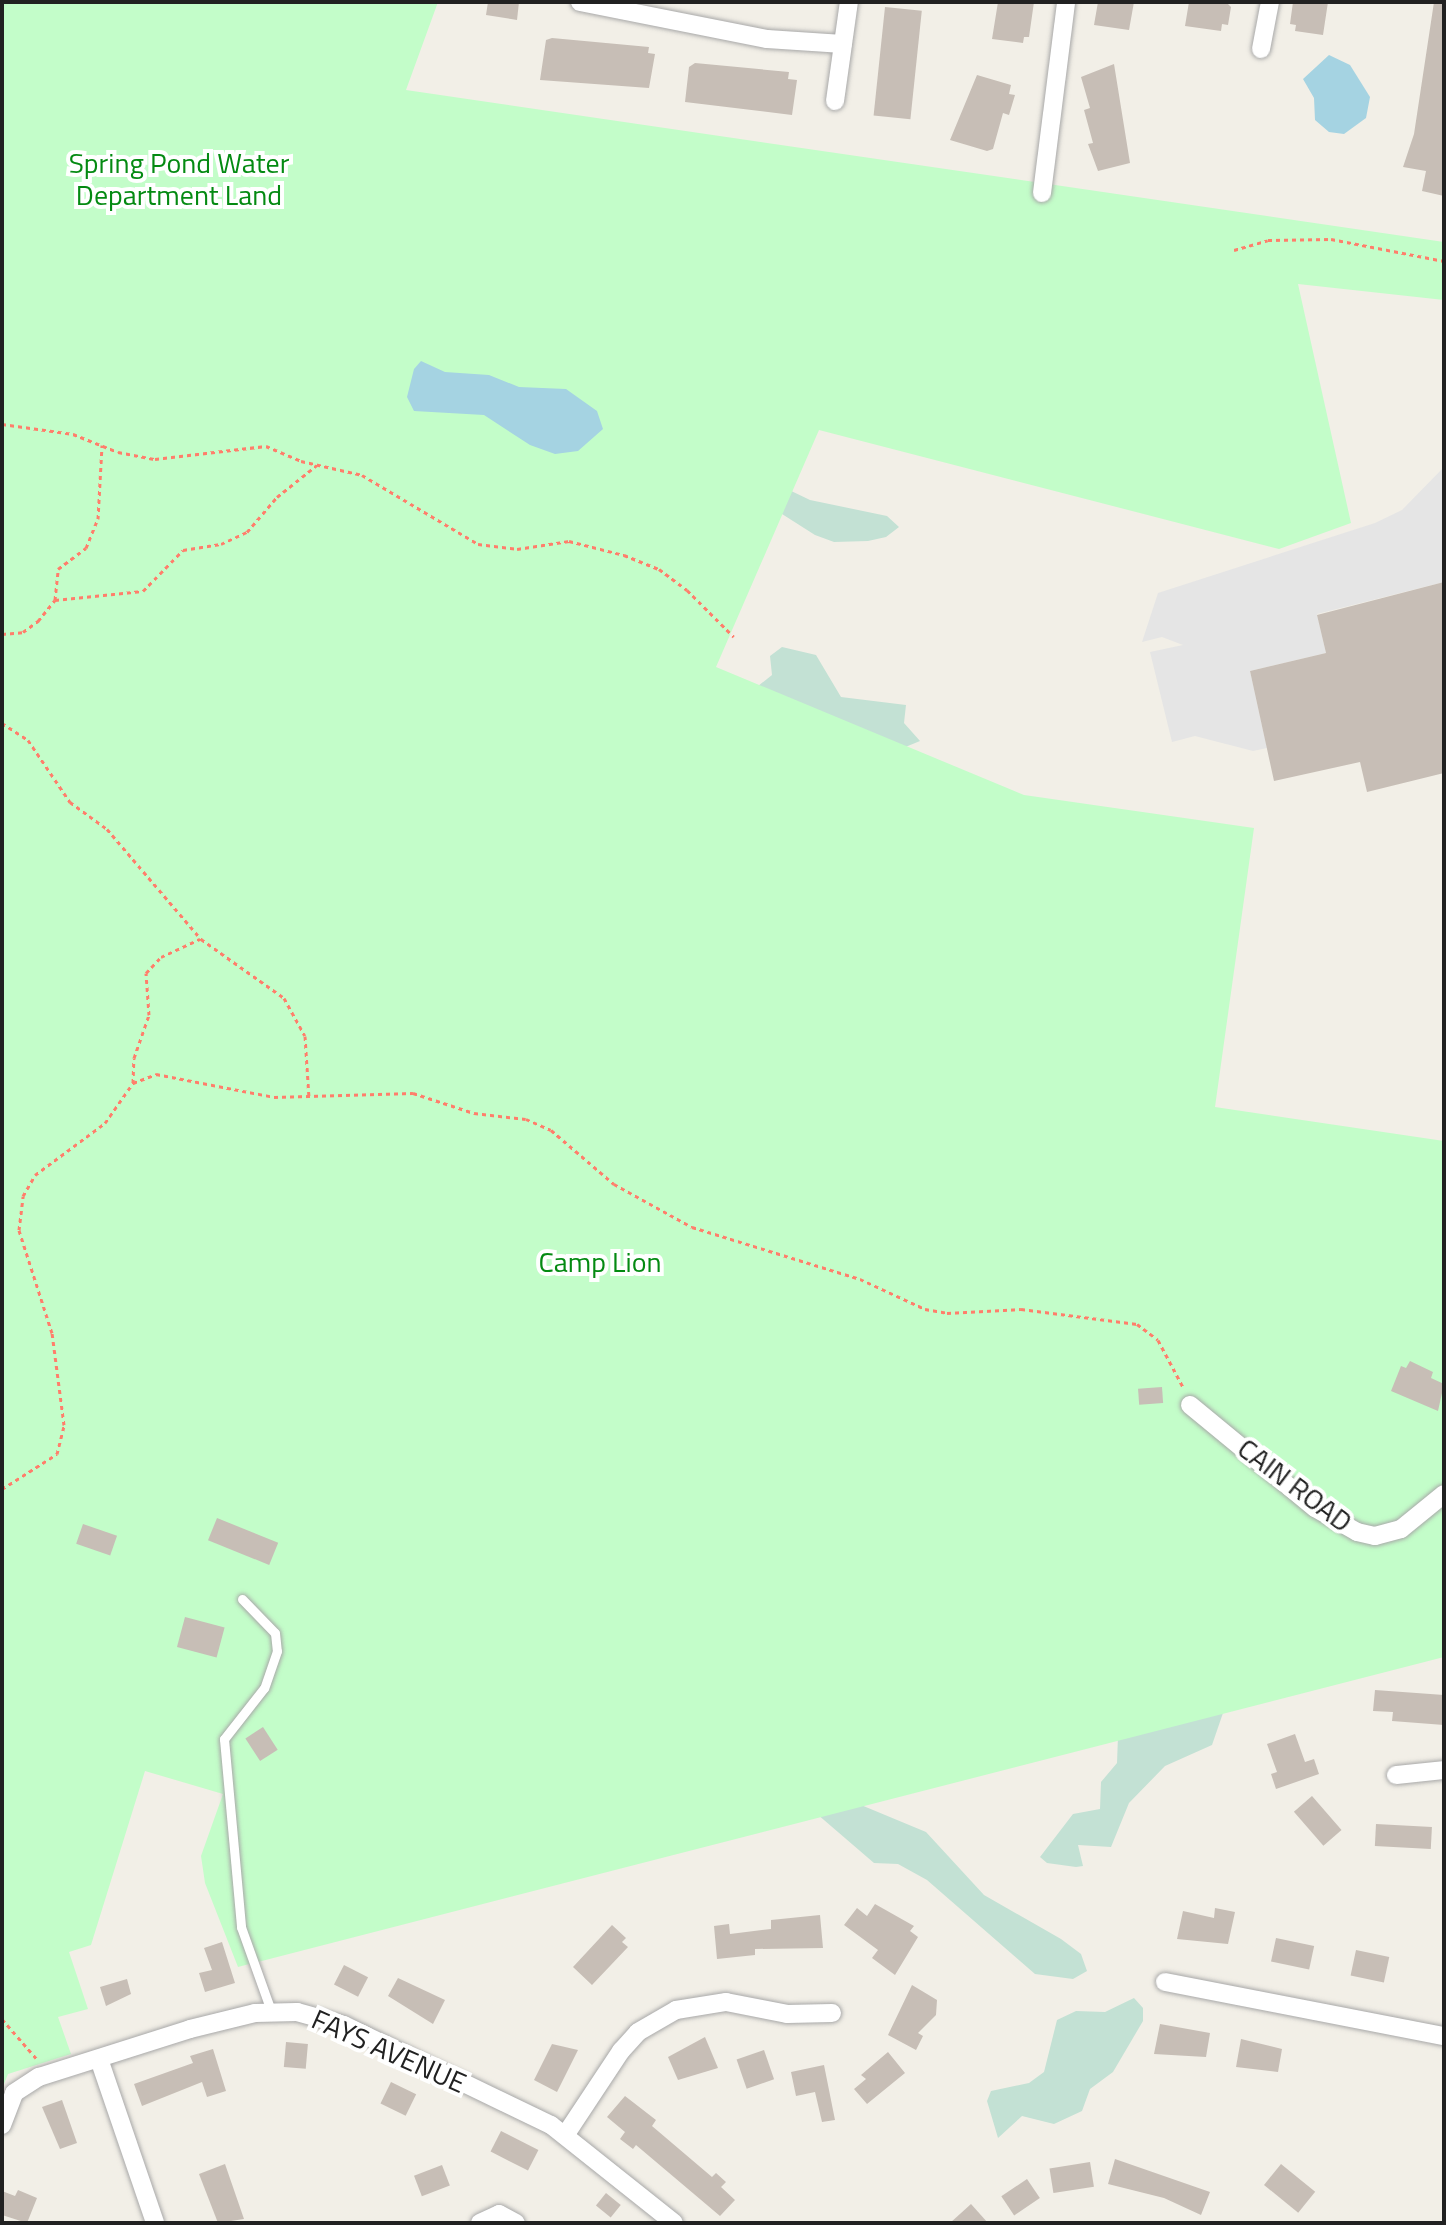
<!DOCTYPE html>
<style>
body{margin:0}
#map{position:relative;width:1446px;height:2225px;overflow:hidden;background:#f2efe7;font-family:"Titillium Web",sans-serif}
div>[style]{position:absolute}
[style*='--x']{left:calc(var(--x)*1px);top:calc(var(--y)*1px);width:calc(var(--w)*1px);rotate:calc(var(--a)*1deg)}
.wetland>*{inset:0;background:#c3e1d4}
.park>*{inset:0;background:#c3fdc9}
.parking>*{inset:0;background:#e5e5e5}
.water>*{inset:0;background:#a5d3e2}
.building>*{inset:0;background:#c7beb6;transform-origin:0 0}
.path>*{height:3px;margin-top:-1.5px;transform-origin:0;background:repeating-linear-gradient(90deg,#ff7e6b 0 4px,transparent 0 8px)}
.roads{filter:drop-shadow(0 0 2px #a8a8a8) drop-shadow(0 0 2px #a8a8a8)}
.service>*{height:9px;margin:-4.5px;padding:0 4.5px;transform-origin:4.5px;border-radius:4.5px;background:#fff}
.minor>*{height:18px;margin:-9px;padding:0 9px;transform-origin:9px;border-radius:9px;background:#fff}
span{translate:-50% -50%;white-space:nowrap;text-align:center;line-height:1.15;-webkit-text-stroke:8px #fff;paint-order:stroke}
.park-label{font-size:28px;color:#048a12}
.street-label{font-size:28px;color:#212121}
.frame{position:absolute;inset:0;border:4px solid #212121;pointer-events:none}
</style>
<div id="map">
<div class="wetland">
<div style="clip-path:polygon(785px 488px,810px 500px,887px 516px,899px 527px,886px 537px,868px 541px,834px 542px,815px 535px,771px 507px)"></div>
<div style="clip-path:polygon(782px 647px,816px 655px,841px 697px,906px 705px,904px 723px,920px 741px,903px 748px,753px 690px,772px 675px,770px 656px)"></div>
<div style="clip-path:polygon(1223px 1713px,1212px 1745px,1165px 1766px,1129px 1803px,1111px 1847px,1078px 1845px,1083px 1866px,1076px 1867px,1047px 1863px,1040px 1857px,1073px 1814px,1100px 1809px,1101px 1782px,1117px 1763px,1118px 1736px)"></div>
<div style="clip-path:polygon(861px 1805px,926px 1832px,984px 1895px,1061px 1939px,1081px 1954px,1087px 1971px,1073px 1979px,1035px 1974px,927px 1880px,898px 1864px,874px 1863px,817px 1814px)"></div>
<div style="clip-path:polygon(1134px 1998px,1143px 2008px,1143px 2021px,1113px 2072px,1090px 2089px,1082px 2111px,1054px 2124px,1022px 2116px,998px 2138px,987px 2101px,991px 2091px,1029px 2083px,1044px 2072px,1057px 2020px,1076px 2011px,1105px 2012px)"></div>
</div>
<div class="park">
<div style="clip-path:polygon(2px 2px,438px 2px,406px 90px,1444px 242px,1444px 300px,1298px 284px,1351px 523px,1279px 549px,819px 430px,716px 667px,1024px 795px,1254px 828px,1215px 1107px,1444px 1141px,1444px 1657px,238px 1967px,205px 1883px,201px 1856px,223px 1794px,145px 1771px,91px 1945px,69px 1952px,88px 2009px,58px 2017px,71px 2054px,8px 2074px,2px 2089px)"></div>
</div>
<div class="parking">
<div style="clip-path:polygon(1444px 467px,1444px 582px,1317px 614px,1326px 653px,1250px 671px,1267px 748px,1253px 751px,1195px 736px,1172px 742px,1150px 652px,1183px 645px,1162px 637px,1142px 642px,1158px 593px,1375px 523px,1402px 510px)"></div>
</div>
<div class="water">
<div style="clip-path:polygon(1329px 55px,1350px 65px,1370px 97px,1366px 118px,1344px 134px,1329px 132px,1315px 120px,1314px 98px,1303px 79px)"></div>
<div style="clip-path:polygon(421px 361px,445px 372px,489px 375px,519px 387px,566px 389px,597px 411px,603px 429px,578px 451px,555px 454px,530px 445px,484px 415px,414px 411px,407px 397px,414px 369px)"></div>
</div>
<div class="building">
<div style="clip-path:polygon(488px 2px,519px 2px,517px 20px,486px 15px)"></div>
<div style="clip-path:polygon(998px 2px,1034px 2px,1029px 37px,1024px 37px,1023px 43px,992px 39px)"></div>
<div style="clip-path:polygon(1098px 2px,1134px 2px,1129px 30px,1094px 25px)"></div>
<div style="clip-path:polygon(1189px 2px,1226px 2px,1231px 7px,1228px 25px,1222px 24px,1221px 31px,1185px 26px)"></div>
<div style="clip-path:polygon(1293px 2px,1328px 2px,1323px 35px,1295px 31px,1296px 25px,1290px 24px)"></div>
<div style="clip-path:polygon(1434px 2px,1444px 2px,1444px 196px,1422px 191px,1426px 171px,1403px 167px,1414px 134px)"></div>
<div style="left:885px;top:7px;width:37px;height:109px;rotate:6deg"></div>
<div style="clip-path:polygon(552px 38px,649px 47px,648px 53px,655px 54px,649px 88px,540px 80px,546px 40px)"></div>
<div style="clip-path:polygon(695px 63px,789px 72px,788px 79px,797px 80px,792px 115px,685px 102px,689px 67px)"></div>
<div style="clip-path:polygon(1114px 64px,1130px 163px,1098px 171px,1088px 144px,1093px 143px,1084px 110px,1090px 108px,1081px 77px)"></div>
<div style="clip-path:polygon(977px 75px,1011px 85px,1009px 94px,1015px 95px,1009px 115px,1003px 113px,993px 149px,987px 151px,950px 140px)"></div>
<div style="clip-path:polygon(1444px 582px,1444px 773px,1367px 792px,1360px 762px,1274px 781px,1250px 671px,1326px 653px,1317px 615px)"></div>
<div style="clip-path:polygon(1410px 1361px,1433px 1372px,1431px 1378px,1444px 1384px,1438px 1411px,1391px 1391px,1401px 1366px,1406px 1368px)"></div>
<div style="left:1162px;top:1387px;width:16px;height:24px;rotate:86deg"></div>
<div style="left:217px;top:1518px;width:66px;height:24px;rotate:22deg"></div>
<div style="left:83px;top:1524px;width:36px;height:21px;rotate:19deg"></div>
<div style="left:185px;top:1617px;width:41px;height:31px;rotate:15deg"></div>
<div style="clip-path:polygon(1375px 1690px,1444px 1695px,1444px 1725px,1392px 1721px,1393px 1712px,1373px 1711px)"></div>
<div style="left:263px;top:1727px;width:27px;height:21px;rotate:57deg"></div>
<div style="clip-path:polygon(1295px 1734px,1305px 1762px,1314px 1759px,1319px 1774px,1276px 1789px,1271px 1774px,1277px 1772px,1267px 1744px)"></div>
<div style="left:1312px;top:1796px;width:45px;height:24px;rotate:49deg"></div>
<div style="left:1376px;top:1824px;width:56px;height:22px;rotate:3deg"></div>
<div style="clip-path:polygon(875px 1904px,914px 1926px,910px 1931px,918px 1937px,895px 1975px,872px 1958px,878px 1950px,844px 1925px,857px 1908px,867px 1916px)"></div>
<div style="clip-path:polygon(1215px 1908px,1235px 1912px,1228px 1944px,1177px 1939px,1183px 1911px,1214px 1918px)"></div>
<div style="clip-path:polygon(820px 1915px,823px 1948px,755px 1949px,755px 1955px,717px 1959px,714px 1926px,729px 1924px,730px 1934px,771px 1929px,771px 1920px)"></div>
<div style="clip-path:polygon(612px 1925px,626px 1938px,622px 1942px,628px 1947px,592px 1985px,573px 1967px)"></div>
<div style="left:1276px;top:1938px;width:39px;height:24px;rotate:12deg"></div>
<div style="clip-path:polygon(222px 1942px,235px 1983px,205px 1992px,199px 1973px,212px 1970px,204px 1948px)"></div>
<div style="left:1356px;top:1950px;width:34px;height:26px;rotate:12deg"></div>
<div style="left:344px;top:1965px;width:27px;height:22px;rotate:27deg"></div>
<div style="clip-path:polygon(398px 1978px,445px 2000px,433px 2024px,388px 1996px)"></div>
<div style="clip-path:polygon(127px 1979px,131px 1994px,106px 2006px,100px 1987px)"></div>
<div style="clip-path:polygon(912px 1985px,937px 2000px,936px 2015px,918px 2033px,923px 2036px,916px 2050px,888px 2035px)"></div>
<div style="clip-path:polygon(1160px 2024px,1210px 2033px,1206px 2057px,1154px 2054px)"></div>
<div style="clip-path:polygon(705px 2037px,718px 2068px,678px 2080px,668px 2057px)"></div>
<div style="clip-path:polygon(1241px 2039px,1282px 2049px,1278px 2072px,1236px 2067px)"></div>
<div style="left:286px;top:2042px;width:22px;height:25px;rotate:5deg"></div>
<div style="clip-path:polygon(552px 2044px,578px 2050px,557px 2092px,534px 2080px)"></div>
<div style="clip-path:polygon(213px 2049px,226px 2091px,207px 2097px,202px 2082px,142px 2106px,134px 2084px,193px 2063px,190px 2056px)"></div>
<div style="left:764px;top:2050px;width:31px;height:29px;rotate:71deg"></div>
<div style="clip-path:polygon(888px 2052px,905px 2073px,867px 2104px,854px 2089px,866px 2079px,861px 2075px)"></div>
<div style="clip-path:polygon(824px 2065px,835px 2120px,822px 2122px,815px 2092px,796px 2096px,791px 2072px)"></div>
<div style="left:391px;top:2082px;width:28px;height:24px;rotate:26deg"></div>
<div style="clip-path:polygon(625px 2096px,656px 2120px,652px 2126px,712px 2177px,716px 2173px,726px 2182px,721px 2187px,735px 2200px,720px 2216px,636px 2145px,633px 2149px,620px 2139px,625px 2132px,607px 2117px)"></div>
<div style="clip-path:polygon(62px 2100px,77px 2143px,60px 2149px,42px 2107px)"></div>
<div style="left:501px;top:2131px;width:42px;height:23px;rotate:27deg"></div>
<div style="clip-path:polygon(1115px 2159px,1210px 2192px,1201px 2215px,1164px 2198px,1108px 2184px)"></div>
<div style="left:1090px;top:2162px;width:25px;height:41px;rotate:81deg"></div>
<div style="clip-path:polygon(225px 2164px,244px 2219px,218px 2223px,199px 2174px)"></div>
<div style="left:1281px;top:2164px;width:44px;height:27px;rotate:39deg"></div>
<div style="left:442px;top:2165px;width:22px;height:30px;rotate:69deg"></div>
<div style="left:1027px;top:2179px;width:23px;height:31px;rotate:56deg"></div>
<div style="clip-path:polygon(18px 2190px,37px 2198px,27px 2223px,2px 2215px,2px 2191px,15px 2196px)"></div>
<div style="left:606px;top:2193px;width:19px;height:16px;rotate:39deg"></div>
<div style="clip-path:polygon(971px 2204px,988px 2223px,950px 2223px)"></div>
</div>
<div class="path">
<div style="--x:1234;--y:250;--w:35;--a:-16"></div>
<div style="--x:1268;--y:240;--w:63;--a:-0.9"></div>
<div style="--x:1331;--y:239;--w:115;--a:11"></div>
<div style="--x:2;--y:424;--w:72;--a:8"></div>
<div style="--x:73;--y:434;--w:48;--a:21.8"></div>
<div style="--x:118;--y:452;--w:38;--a:11"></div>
<div style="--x:155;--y:459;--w:112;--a:-6.7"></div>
<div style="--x:266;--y:446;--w:38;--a:23"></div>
<div style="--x:301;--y:461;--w:63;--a:12.9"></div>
<div style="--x:362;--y:475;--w:135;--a:30.7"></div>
<div style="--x:478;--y:544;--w:39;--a:7"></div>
<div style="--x:517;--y:549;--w:53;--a:-8.7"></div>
<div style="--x:569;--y:541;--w:57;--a:14.3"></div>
<div style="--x:624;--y:555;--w:38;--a:22"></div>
<div style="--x:659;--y:569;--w:35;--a:37"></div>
<div style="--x:687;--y:590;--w:66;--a:45"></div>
<div style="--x:55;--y:600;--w:88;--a:-5.8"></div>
<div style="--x:143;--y:591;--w:57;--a:-45.7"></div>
<div style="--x:183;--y:550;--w:38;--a:-9"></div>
<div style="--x:221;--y:544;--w:29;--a:-25"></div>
<div style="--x:247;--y:532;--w:46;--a:-49.4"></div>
<div style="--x:277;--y:497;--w:51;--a:-38.7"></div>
<div style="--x:2;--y:634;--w:21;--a:-5"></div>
<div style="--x:23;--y:632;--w:19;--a:-36"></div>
<div style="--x:38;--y:621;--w:27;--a:-51"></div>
<div style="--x:55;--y:600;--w:31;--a:-84"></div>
<div style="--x:58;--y:569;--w:35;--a:-37"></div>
<div style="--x:86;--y:548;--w:31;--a:-68"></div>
<div style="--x:98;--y:519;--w:74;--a:-86.9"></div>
<div style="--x:2;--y:723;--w:31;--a:33"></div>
<div style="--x:28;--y:740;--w:75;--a:55.9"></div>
<div style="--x:70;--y:802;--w:46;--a:36.1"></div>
<div style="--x:107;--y:829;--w:145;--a:49.5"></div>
<div style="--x:201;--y:939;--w:102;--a:35.4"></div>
<div style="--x:284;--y:998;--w:43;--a:61.1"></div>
<div style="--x:305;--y:1036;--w:62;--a:86.3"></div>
<div style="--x:133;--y:1083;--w:25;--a:-88"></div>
<div style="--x:134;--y:1058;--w:46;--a:-70.8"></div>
<div style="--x:149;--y:1015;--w:42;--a:-94.1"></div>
<div style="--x:146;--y:973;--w:22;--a:-47"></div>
<div style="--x:161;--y:957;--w:43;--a:-24.8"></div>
<div style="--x:2;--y:1489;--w:65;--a:-32.5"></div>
<div style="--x:57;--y:1454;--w:30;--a:-76"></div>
<div style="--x:64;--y:1425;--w:93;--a:-97.4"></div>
<div style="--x:52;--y:1333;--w:108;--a:-107.8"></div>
<div style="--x:19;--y:1230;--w:34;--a:-83"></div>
<div style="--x:23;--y:1196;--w:24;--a:-60"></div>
<div style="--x:35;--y:1175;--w:87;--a:-36.6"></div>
<div style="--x:105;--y:1123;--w:49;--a:-55"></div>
<div style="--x:133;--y:1083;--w:25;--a:-21"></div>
<div style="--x:156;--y:1074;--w:120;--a:11"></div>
<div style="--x:274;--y:1097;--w:139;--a:-1.6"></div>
<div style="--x:413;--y:1093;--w:64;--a:18.2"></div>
<div style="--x:474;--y:1113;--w:52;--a:6.6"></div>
<div style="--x:526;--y:1119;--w:27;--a:24"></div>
<div style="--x:551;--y:1130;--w:83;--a:40.6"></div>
<div style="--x:614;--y:1184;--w:89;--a:28.9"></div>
<div style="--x:692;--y:1227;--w:176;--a:17.2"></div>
<div style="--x:860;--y:1279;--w:72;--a:24.8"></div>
<div style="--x:925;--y:1309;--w:22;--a:10"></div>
<div style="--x:947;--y:1313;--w:74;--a:-3.1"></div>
<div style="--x:1021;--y:1309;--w:117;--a:7.4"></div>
<div style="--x:1137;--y:1324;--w:26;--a:37"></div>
<div style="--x:1158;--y:1340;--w:53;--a:62"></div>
<div style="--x:2;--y:2019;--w:52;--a:48.9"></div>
</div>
<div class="roads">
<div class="service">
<div style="--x:242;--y:1599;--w:47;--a:45.9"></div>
<div style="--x:275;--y:1633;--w:18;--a:84"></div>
<div style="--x:277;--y:1651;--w:39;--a:109"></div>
<div style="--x:264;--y:1688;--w:65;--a:128.1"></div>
<div style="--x:224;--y:1739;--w:189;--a:84.8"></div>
<div style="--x:241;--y:1927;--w:89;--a:70.3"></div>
</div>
<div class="minor">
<div style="--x:580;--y:2;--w:191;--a:11.2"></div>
<div style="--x:767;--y:39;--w:76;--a:3.8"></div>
<div style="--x:1261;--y:49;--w:48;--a:-79.2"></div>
<div style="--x:835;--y:101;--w:100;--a:-82"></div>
<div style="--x:1042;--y:193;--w:193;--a:-82.8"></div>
<div style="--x:1190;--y:1405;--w:162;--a:39.5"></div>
<div style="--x:1315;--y:1508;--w:48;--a:29.7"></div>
<div style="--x:1357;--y:1532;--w:18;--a:13"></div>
<div style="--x:1375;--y:1536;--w:27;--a:-15"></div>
<div style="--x:1401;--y:1529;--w:55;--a:-39.1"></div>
<div style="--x:1396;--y:1775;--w:48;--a:-5.9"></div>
<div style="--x:1165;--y:1982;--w:284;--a:11"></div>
<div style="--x:99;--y:2059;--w:173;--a:71.1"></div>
<div style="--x:2;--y:2125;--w:34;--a:-69"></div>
<div style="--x:14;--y:2093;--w:30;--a:-33"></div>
<div style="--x:39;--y:2077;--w:158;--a:-17.6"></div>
<div style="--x:190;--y:2029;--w:67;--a:-13.8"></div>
<div style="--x:255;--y:2013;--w:42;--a:-1.4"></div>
<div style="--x:297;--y:2012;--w:49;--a:15.5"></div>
<div style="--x:344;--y:2025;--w:230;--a:25.8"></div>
<div style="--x:551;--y:2125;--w:157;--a:38.5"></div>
<div style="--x:566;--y:2134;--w:100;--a:-56.5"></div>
<div style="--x:621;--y:2051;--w:25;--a:-48"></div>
<div style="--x:638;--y:2032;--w:44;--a:-30.1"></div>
<div style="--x:676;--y:2010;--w:51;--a:-9.1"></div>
<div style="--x:726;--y:2002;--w:62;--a:11.1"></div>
<div style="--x:787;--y:2014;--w:45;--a:-1.3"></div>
<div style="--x:480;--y:2223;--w:21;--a:-25"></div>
<div style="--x:499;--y:2214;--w:19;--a:28"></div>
</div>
</div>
<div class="park-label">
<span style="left:179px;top:179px">Spring Pond Water<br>Department Land</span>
<span style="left:600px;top:1262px">Camp Lion</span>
</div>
<div class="street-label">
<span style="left:1295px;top:1485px;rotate:37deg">CAIN ROAD</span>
<span style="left:389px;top:2051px;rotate:24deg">FAYS AVENUE</span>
</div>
<div class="frame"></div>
</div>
